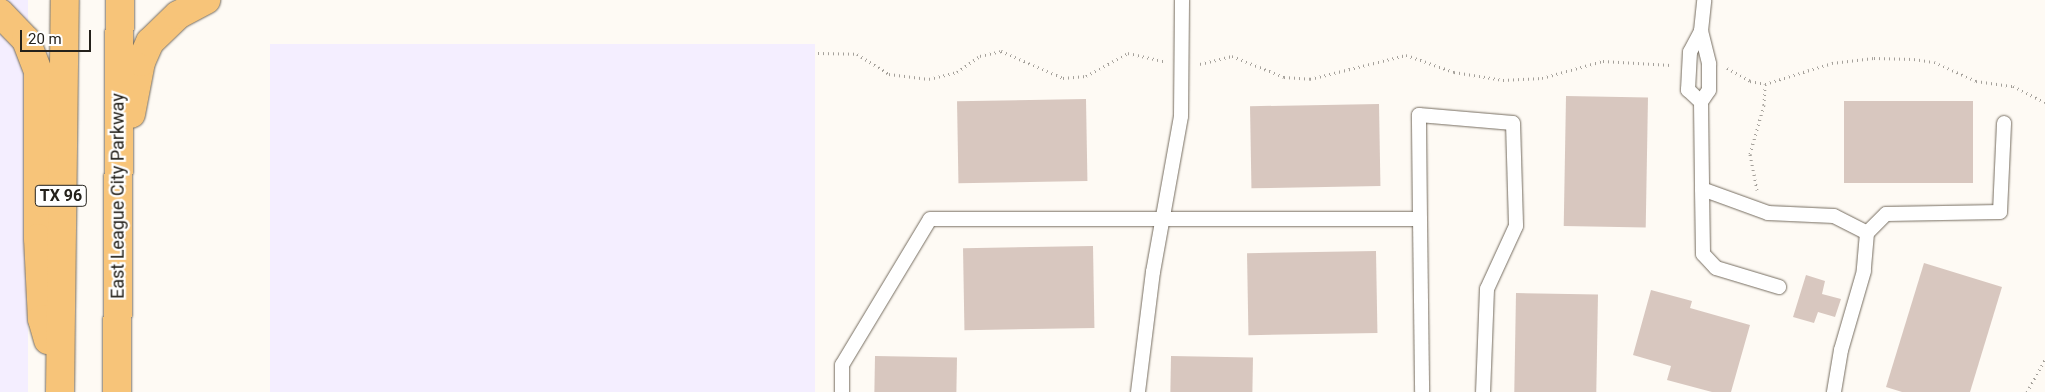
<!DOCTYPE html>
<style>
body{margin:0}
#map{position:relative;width:2045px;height:392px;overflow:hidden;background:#fefaf4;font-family:Roboto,sans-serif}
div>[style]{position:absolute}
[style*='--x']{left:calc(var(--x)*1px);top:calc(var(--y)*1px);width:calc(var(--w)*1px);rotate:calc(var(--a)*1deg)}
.commercial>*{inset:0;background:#f4eeff;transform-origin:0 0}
.building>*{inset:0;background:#d8c7bf;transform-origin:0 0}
.path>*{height:3px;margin-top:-1.5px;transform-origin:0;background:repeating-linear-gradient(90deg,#a5a19b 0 1px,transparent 0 5px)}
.roads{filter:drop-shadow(0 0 1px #766d60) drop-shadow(0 0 1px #766d60)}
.lane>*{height:14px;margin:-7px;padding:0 7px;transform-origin:7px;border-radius:7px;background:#fff}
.primary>*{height:28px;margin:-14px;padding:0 14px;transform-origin:14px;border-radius:14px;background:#f7c479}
span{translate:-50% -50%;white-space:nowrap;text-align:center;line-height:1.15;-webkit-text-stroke:4.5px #fff;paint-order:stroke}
.shield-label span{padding:1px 4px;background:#fff;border:1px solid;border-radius:4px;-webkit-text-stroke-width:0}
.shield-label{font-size:16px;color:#24211b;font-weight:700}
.street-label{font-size:18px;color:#24211b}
.scale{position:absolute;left:20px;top:30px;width:71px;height:22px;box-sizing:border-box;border:2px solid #24211b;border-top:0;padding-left:6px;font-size:15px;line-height:18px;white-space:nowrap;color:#24211b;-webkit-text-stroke:4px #fff;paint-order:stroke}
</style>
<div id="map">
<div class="commercial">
<div style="left:0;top:0;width:28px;height:392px"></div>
<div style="left:815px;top:44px;width:348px;height:545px;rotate:90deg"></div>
</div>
<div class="building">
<div style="left:1566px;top:96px;width:82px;height:130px;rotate:1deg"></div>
<div style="left:1086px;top:99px;width:82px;height:129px;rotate:89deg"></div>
<div style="left:1844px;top:101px;width:129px;height:82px"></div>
<div style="left:1379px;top:104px;width:82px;height:129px;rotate:89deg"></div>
<div style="left:1093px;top:246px;width:82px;height:130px;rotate:89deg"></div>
<div style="left:1376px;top:251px;width:82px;height:129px;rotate:89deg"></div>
<div style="clip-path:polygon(1924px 263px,2002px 287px,1970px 392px,1902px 392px,1886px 387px)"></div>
<div style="clip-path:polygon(1806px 275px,1825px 281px,1822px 294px,1841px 299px,1835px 317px,1818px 312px,1814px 323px,1793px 317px)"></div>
<div style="clip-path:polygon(1651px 290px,1692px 301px,1690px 308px,1750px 325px,1731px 392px,1712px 392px,1667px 380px,1671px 366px,1633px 355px)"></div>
<div style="left:1516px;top:293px;width:82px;height:99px;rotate:1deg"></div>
<div style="left:875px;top:356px;width:82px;height:36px;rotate:1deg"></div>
<div style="left:1171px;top:356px;width:82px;height:36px;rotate:1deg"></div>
</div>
<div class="path">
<div style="--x:818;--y:53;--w:39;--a:1"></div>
<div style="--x:857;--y:54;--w:38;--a:32"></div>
<div style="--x:889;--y:74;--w:40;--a:7.1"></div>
<div style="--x:929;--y:79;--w:29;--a:-14"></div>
<div style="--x:957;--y:72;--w:28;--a:-35"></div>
<div style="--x:980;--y:56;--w:22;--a:-13"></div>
<div style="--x:1001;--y:51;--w:68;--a:23.5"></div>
<div style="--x:1063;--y:78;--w:23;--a:-5"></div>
<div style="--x:1086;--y:76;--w:48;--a:-28.7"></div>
<div style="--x:1128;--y:53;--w:37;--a:13"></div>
<div style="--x:1200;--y:64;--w:33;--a:-14"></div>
<div style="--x:1232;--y:56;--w:56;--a:22"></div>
<div style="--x:1284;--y:77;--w:26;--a:4"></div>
<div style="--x:1310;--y:79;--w:99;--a:-14"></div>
<div style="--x:1406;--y:55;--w:51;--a:19.5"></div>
<div style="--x:1454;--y:72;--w:50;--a:9.3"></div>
<div style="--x:1503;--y:80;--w:39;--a:-3"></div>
<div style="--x:1542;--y:78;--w:63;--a:-15.6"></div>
<div style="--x:1603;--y:61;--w:68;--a:3.4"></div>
<div style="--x:1727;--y:68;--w:26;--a:29"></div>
<div style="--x:1750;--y:81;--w:15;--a:11"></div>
<div style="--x:1765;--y:84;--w:70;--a:-17.4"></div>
<div style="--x:1832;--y:63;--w:42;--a:-6.8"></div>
<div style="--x:1874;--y:58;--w:40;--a:1.4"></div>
<div style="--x:1914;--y:59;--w:20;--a:9"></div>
<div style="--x:1934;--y:62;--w:46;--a:24.3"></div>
<div style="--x:1976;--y:81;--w:37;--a:8"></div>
<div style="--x:2013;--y:86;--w:36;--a:27"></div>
<div style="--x:1757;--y:190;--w:37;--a:-101"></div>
<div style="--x:1750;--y:154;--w:51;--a:-74.1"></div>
<div style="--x:1764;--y:105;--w:21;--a:-87"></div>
<div style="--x:2027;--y:392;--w:37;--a:-61"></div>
</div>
<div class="roads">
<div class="lane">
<div style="--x:1701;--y:31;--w:34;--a:76"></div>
<div style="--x:1709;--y:64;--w:26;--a:90"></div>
<div style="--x:1709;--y:90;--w:14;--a:124"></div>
<div style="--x:1701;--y:102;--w:87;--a:89.3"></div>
<div style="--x:1702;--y:189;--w:70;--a:20"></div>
<div style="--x:1768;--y:213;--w:66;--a:2.6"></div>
<div style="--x:1834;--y:216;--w:37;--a:27"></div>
<div style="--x:1867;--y:233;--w:38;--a:95"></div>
<div style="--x:1864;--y:271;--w:82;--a:106.2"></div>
<div style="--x:1841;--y:350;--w:43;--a:99.5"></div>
<div style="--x:1701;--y:102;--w:18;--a:-137"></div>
<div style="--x:1688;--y:90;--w:38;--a:-87"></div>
<div style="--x:1690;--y:52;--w:24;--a:-62"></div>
<div style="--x:1701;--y:31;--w:31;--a:-84"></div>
<div style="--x:1702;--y:189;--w:65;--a:89.1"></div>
<div style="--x:1703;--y:254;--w:19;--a:47"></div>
<div style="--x:1716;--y:268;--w:66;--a:16.8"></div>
<div style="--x:1420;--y:219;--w:173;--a:89.3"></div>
<div style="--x:1867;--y:233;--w:27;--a:-45"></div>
<div style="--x:1886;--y:214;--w:114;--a:-1"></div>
<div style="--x:2000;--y:212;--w:89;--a:-87.4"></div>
<div style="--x:842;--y:392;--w:27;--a:-90"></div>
<div style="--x:842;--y:365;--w:170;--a:-58.9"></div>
<div style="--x:930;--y:219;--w:490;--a:0"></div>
<div style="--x:1420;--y:219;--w:104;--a:-90.6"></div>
<div style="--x:1419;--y:115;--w:94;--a:4.9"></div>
<div style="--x:1513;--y:123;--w:103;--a:88.3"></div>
<div style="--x:1516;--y:226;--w:69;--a:114.7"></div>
<div style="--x:1487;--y:289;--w:103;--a:92.2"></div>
<div style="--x:1138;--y:392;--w:121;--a:-82.9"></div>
<div style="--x:1153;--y:272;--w:158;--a:-79.8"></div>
<div style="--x:1181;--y:116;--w:116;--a:-89.5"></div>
</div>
<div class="primary">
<div style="--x:0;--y:13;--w:37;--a:46"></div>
<div style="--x:26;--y:40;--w:34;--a:69"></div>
<div style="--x:38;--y:72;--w:166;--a:90"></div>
<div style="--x:38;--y:238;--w:81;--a:87.2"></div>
<div style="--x:42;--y:319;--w:22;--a:74"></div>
<div style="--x:131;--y:114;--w:53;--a:-79.1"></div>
<div style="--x:141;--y:62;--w:22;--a:-66"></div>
<div style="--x:150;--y:42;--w:39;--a:-44"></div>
<div style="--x:178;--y:15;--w:32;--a:-28"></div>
<div style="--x:60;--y:392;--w:392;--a:-89.3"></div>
<div style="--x:117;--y:392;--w:392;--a:-89.6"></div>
</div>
</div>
<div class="shield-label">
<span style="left:61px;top:196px">TX 96</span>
</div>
<div class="street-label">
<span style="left:118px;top:196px;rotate:-90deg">East League City Parkway</span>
</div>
<div class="scale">20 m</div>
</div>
